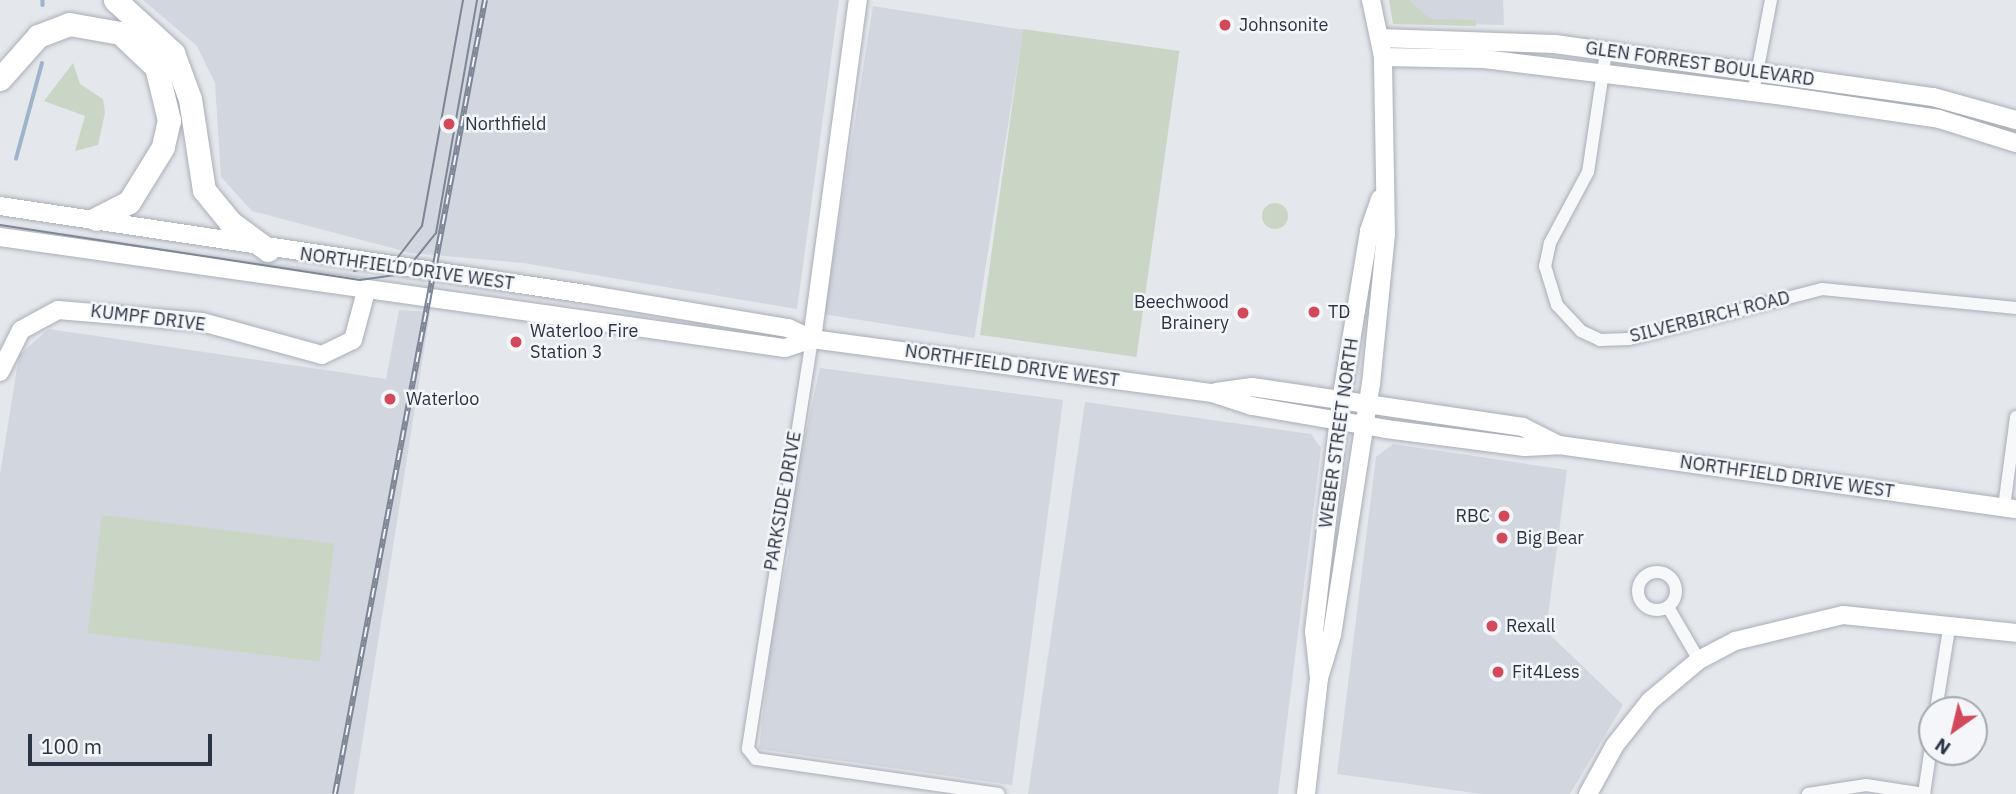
<!DOCTYPE html>
<style>
body{margin:0}
#map{position:relative;width:2016px;height:794px;overflow:hidden;background:#e4e7ec;font-family:"IBM Plex Sans",sans-serif}
div>[style]{position:absolute}
[style*='--x']{left:calc(var(--x)*1px);top:calc(var(--y)*1px);width:calc(var(--w)*1px);rotate:calc(var(--a)*1deg)}
.built>*{inset:0;background:#d2d6de;transform-origin:0 0}
.green>*{inset:0;background:#c9d6c5;transform-origin:0 0}
.round{border-radius:50%}
.stream>*{height:3.5px;margin:-1.75px;padding:0 1.75px;transform-origin:1.75px;border-radius:1.75px;background:#9fb4cc}
.roads{filter:drop-shadow(0 0 2px #a9aeb7) drop-shadow(0 0 2px #a9aeb7)}
.street>*{height:12px;margin:-6px;padding:0 6px;transform-origin:6px;border-radius:6px;background:#f7f8fa}
.street>.ring{margin:-6px;padding:0;box-sizing:content-box;background:none;border:12px solid #f7f8fa;border-radius:50%}
.secondary>*{height:18px;margin:-9px;padding:0 9px;transform-origin:9px;border-radius:9px;background:#fff}
.highway>*{height:23px;margin:-11.5px;padding:0 11.5px;transform-origin:11.5px;border-radius:11.5px;background:#fff}
.tram>*{height:2px;margin:-1px;padding:0 1px;transform-origin:1px;border-radius:1px;background:#7d8696}
.rail>*{height:6px;margin-top:-3px;transform-origin:0;background:repeating-linear-gradient(90deg,#f4f6f9 0 10px,#7d8696 0 20px);box-sizing:border-box;border-block:2px solid #7d8696}
.dots>*{width:19px;height:19px;translate:-50% -50%;box-sizing:border-box;border:4px solid #f4f6f9;border-radius:50%}
span{translate:-50% -50%;white-space:nowrap;text-align:center;line-height:1.15;-webkit-text-stroke:5px #f4f6f9;paint-order:stroke}
.poi-label{font-size:18px;color:#2b3445}
.left{translate:0 -50%;text-align:left}
.right{translate:-100% -50%;text-align:right}
.street-label{font-size:18px;color:#2b3445}
.north{position:absolute;left:1918px;top:696px;width:70px;height:70px;box-sizing:border-box;background:#f4f6f9;border:2px solid #a4a8b1;border-radius:50%;rotate:214deg;font-size:19px;font-weight:700;line-height:28px;text-align:center;color:#2b3445}
.north::after{content:'';display:block;margin:auto;width:24px;height:32px;background:#d1495b;clip-path:polygon(50% 0,100% 100%,50% 72%,0 100%)}
.scale{position:absolute;left:28px;top:734px;width:184px;height:32px;box-sizing:border-box;border:4px solid #2b3445;border-top:0;padding-left:9px;font-size:21px;line-height:24px;white-space:nowrap;color:#2b3445;-webkit-text-stroke:5px #f4f6f9;paint-order:stroke}
</style>
<div id="map">
<div class="built">
<div style="clip-path:polygon(143px 0,839px 0,797px 309px,523px 263px,411px 253px,252px 211px,221px 177px,215px 83px,197px 46px)"></div>
<div style="clip-path:polygon(1393px 0,1503px 0,1504px 25px,1399px 23px)"></div>
<div style="left:873px;top:6px;width:152px;height:312px;rotate:9deg"></div>
<div style="clip-path:polygon(399px 310px,430px 312px,354px 794px,0 794px,0 475px,19px 355px,49px 329px,386px 379px)"></div>
<div style="clip-path:polygon(820px 368px,1063px 400px,1012px 785px,759px 749px,773px 624px,789px 553px,786px 521px)"></div>
<div style="clip-path:polygon(1085px 402px,1311px 434px,1321px 448px,1278px 794px,1028px 794px)"></div>
<div style="clip-path:polygon(1393px 444px,1567px 470px,1546px 631px,1623px 705px,1570px 794px,1482px 794px,1337px 774px,1376px 457px)"></div>
</div>
<div class="green">
<div style="clip-path:polygon(1389px 0,1409px 0,1430px 19px,1476px 20px,1476px 26px,1393px 24px)"></div>
<div style="left:1023px;top:29px;width:158px;height:309px;rotate:8deg"></div>
<div style="clip-path:polygon(73px 63px,80px 84px,103px 99px,105px 113px,98px 145px,75px 151px,85px 116px,44px 101px)"></div>
<div style="clip-path:polygon(1780px 84px,1932px 105px,2016px 129px,2016px 137px)"></div>
<div class="round" style="left:1262px;top:203px;width:26px;height:26px"></div>
<div style="left:102px;top:515px;width:234px;height:119px;rotate:7deg"></div>
</div>
<div class="stream">
<div style="--x:43;--y:0;--w:5;--a:90"></div>
<div style="--x:16;--y:159;--w:99;--a:-74.8"></div>
</div>
<div class="roads">
<div class="street">
<div style="--x:1606;--y:52;--w:121;--a:98.5"></div>
<div style="--x:1588;--y:172;--w:81;--a:118.2"></div>
<div style="--x:1550;--y:243;--w:24;--a:102"></div>
<div style="--x:1545;--y:266;--w:41;--a:72.9"></div>
<div style="--x:1557;--y:305;--w:35;--a:47"></div>
<div style="--x:1581;--y:331;--w:21;--a:25"></div>
<div style="--x:1600;--y:340;--w:29;--a:-2"></div>
<div style="--x:1629;--y:339;--w:199;--a:-14.5"></div>
<div style="--x:1822;--y:289;--w:195;--a:5.6"></div>
<div style="--x:1753;--y:94;--w:96;--a:-79.2"></div>
<div style="--x:812;--y:339;--w:415;--a:98.9"></div>
<div style="--x:748;--y:749;--w:13;--a:51"></div>
<div style="--x:756;--y:759;--w:245;--a:8.2"></div>
<div style="--x:2004;--y:507;--w:91;--a:-82.4"></div>
<div class="ring" style="left:1638px;top:572px;width:26px;height:26px"></div>
<div style="--x:1668;--y:607;--w:61;--a:59.7"></div>
<div style="--x:1936;--y:710;--w:88;--a:-80.9"></div>
<div style="--x:1808;--y:794;--w:59;--a:-8.8"></div>
<div style="--x:1866;--y:785;--w:59;--a:8.8"></div>
<div style="--x:1924;--y:794;--w:55;--a:-81.6"></div>
</div>
<div class="secondary">
<div style="--x:1380;--y:38;--w:175;--a:2"></div>
<div style="--x:1555;--y:44;--w:382;--a:8"></div>
<div style="--x:1933;--y:97;--w:86;--a:15.5"></div>
<div style="--x:1383;--y:57;--w:101;--a:1.1"></div>
<div style="--x:1484;--y:59;--w:295;--a:7"></div>
<div style="--x:1777;--y:95;--w:164;--a:8.4"></div>
<div style="--x:1939;--y:119;--w:81;--a:17.3"></div>
<div style="--x:0;--y:206;--w:593;--a:8.54"></div>
<div style="--x:586;--y:294;--w:205;--a:9.6"></div>
<div style="--x:788;--y:328;--w:26;--a:25"></div>
<div style="--x:812;--y:339;--w:404;--a:7.7"></div>
<div style="--x:1212;--y:393;--w:42;--a:18"></div>
<div style="--x:1252;--y:406;--w:136;--a:9.7"></div>
<div style="--x:1386;--y:429;--w:140;--a:7.4"></div>
<div style="--x:1525;--y:447;--w:34;--a:-3"></div>
<div style="--x:1559;--y:445;--w:461;--a:8"></div>
<div style="--x:0;--y:237;--w:793;--a:8.05"></div>
<div style="--x:785;--y:348;--w:28;--a:-18"></div>
<div style="--x:812;--y:339;--w:342;--a:-82.3"></div>
<div style="--x:0;--y:372;--w:47;--a:-63.4"></div>
<div style="--x:21;--y:330;--w:42;--a:-28.4"></div>
<div style="--x:58;--y:310;--w:144;--a:4.8"></div>
<div style="--x:202;--y:322;--w:124;--a:15.4"></div>
<div style="--x:322;--y:355;--w:34;--a:-26"></div>
<div style="--x:353;--y:340;--w:51;--a:-75.1"></div>
<div style="--x:1216;--y:392;--w:36;--a:-8"></div>
<div style="--x:1252;--y:387;--w:274;--a:8.4"></div>
<div style="--x:1523;--y:427;--w:40;--a:26.6"></div>
<div style="--x:1319;--y:678;--w:45;--a:-73.2"></div>
<div style="--x:1332;--y:635;--w:254;--a:-81.2"></div>
<div style="--x:1371;--y:384;--w:150;--a:-84.3"></div>
<div style="--x:1386;--y:235;--w:178;--a:-91"></div>
<div style="--x:1383;--y:57;--w:58;--a:-101.9"></div>
<div style="--x:1306;--y:794;--w:117;--a:-83.6"></div>
<div style="--x:1319;--y:678;--w:47;--a:-96.1"></div>
<div style="--x:1314;--y:631;--w:232;--a:-83.3"></div>
<div style="--x:1341;--y:401;--w:172;--a:-80.6"></div>
<div style="--x:1369;--y:231;--w:34;--a:-71"></div>
<div style="--x:1588;--y:794;--w:56;--a:-61.1"></div>
<div style="--x:1615;--y:745;--w:56;--a:-51.5"></div>
<div style="--x:1650;--y:701;--w:64;--a:-39.9"></div>
<div style="--x:1699;--y:660;--w:41;--a:-27.8"></div>
<div style="--x:1735;--y:641;--w:111;--a:-13.5"></div>
<div style="--x:1843;--y:615;--w:174;--a:5.9"></div>
</div>
<div class="highway">
<div style="--x:115;--y:0;--w:79;--a:42.4"></div>
<div style="--x:173;--y:53;--w:49;--a:69.7"></div>
<div style="--x:190;--y:99;--w:92;--a:81.3"></div>
<div style="--x:204;--y:190;--w:41;--a:50.9"></div>
<div style="--x:230;--y:222;--w:47;--a:36.4"></div>
<div style="--x:0;--y:79;--w:57;--a:-48.5"></div>
<div style="--x:38;--y:36;--w:33;--a:-21"></div>
<div style="--x:69;--y:24;--w:52;--a:10"></div>
<div style="--x:120;--y:33;--w:50;--a:43.4"></div>
<div style="--x:156;--y:67;--w:55;--a:76.2"></div>
<div style="--x:169;--y:120;--w:28;--a:103"></div>
<div style="--x:163;--y:147;--w:65;--a:121.7"></div>
<div style="--x:129;--y:202;--w:37;--a:153"></div>
</div>
</div>
<div class="tram">
<div style="--x:0;--y:225;--w:364;--a:8.7"></div>
<div style="--x:360;--y:280;--w:43;--a:-7.9"></div>
<div style="--x:403;--y:274;--w:53;--a:-51.2"></div>
<div style="--x:436;--y:233;--w:237;--a:-80"></div>
<div style="--x:354;--y:271;--w:42;--a:-13.7"></div>
<div style="--x:395;--y:261;--w:44;--a:-52.4"></div>
<div style="--x:422;--y:226;--w:230;--a:-79.7"></div>
</div>
<div class="rail">
<div style="--x:335;--y:794;--w:808;--a:-79.3"></div>
</div>
<div class="dots">
<div style="left:1225px;top:25px;background:#d1495b"></div>
<div style="left:449px;top:124px;background:#d1495b"></div>
<div style="left:1314px;top:312px;background:#d1495b"></div>
<div style="left:1243px;top:313px;background:#d1495b"></div>
<div style="left:516px;top:342px;background:#d1495b"></div>
<div style="left:390px;top:399px;background:#d1495b"></div>
<div style="left:1504px;top:516px;background:#d1495b"></div>
<div style="left:1502px;top:538px;background:#d1495b"></div>
<div style="left:1492px;top:626px;background:#d1495b"></div>
<div style="left:1498px;top:672px;background:#d1495b"></div>
</div>
<div class="poi-label">
<span class="left" style="left:1239px;top:25px">Johnsonite</span>
<span class="left" style="left:465px;top:124px">Northfield</span>
<span class="right" style="left:1229px;top:313px">Beechwood<br>Brainery</span>
<span class="left" style="left:1328px;top:312px">TD</span>
<span class="left" style="left:530px;top:342px">Waterloo Fire<br>Station 3</span>
<span class="left" style="left:406px;top:399px">Waterloo</span>
<span class="right" style="left:1490px;top:516px">RBC</span>
<span class="left" style="left:1516px;top:538px">Big Bear</span>
<span class="left" style="left:1506px;top:626px">Rexall</span>
<span class="left" style="left:1512px;top:672px">Fit4Less</span>
</div>
<div class="street-label">
<span style="left:1700px;top:64px;rotate:8deg">GLEN FORREST BOULEVARD</span>
<span style="left:407px;top:269px;rotate:8deg">NORTHFIELD DRIVE WEST</span>
<span style="left:1710px;top:317px;rotate:-14deg">SILVERBIRCH ROAD</span>
<span style="left:148px;top:318px;rotate:7deg">KUMPF DRIVE</span>
<span style="left:1012px;top:366px;rotate:8deg">NORTHFIELD DRIVE WEST</span>
<span style="left:1339px;top:433px;rotate:-82deg">WEBER STREET NORTH</span>
<span style="left:1787px;top:477px;rotate:8deg">NORTHFIELD DRIVE WEST</span>
<span style="left:783px;top:501px;rotate:-80deg">PARKSIDE DRIVE</span>
</div>
<div class="north">N</div>
<div class="scale">100 m</div>
</div>
